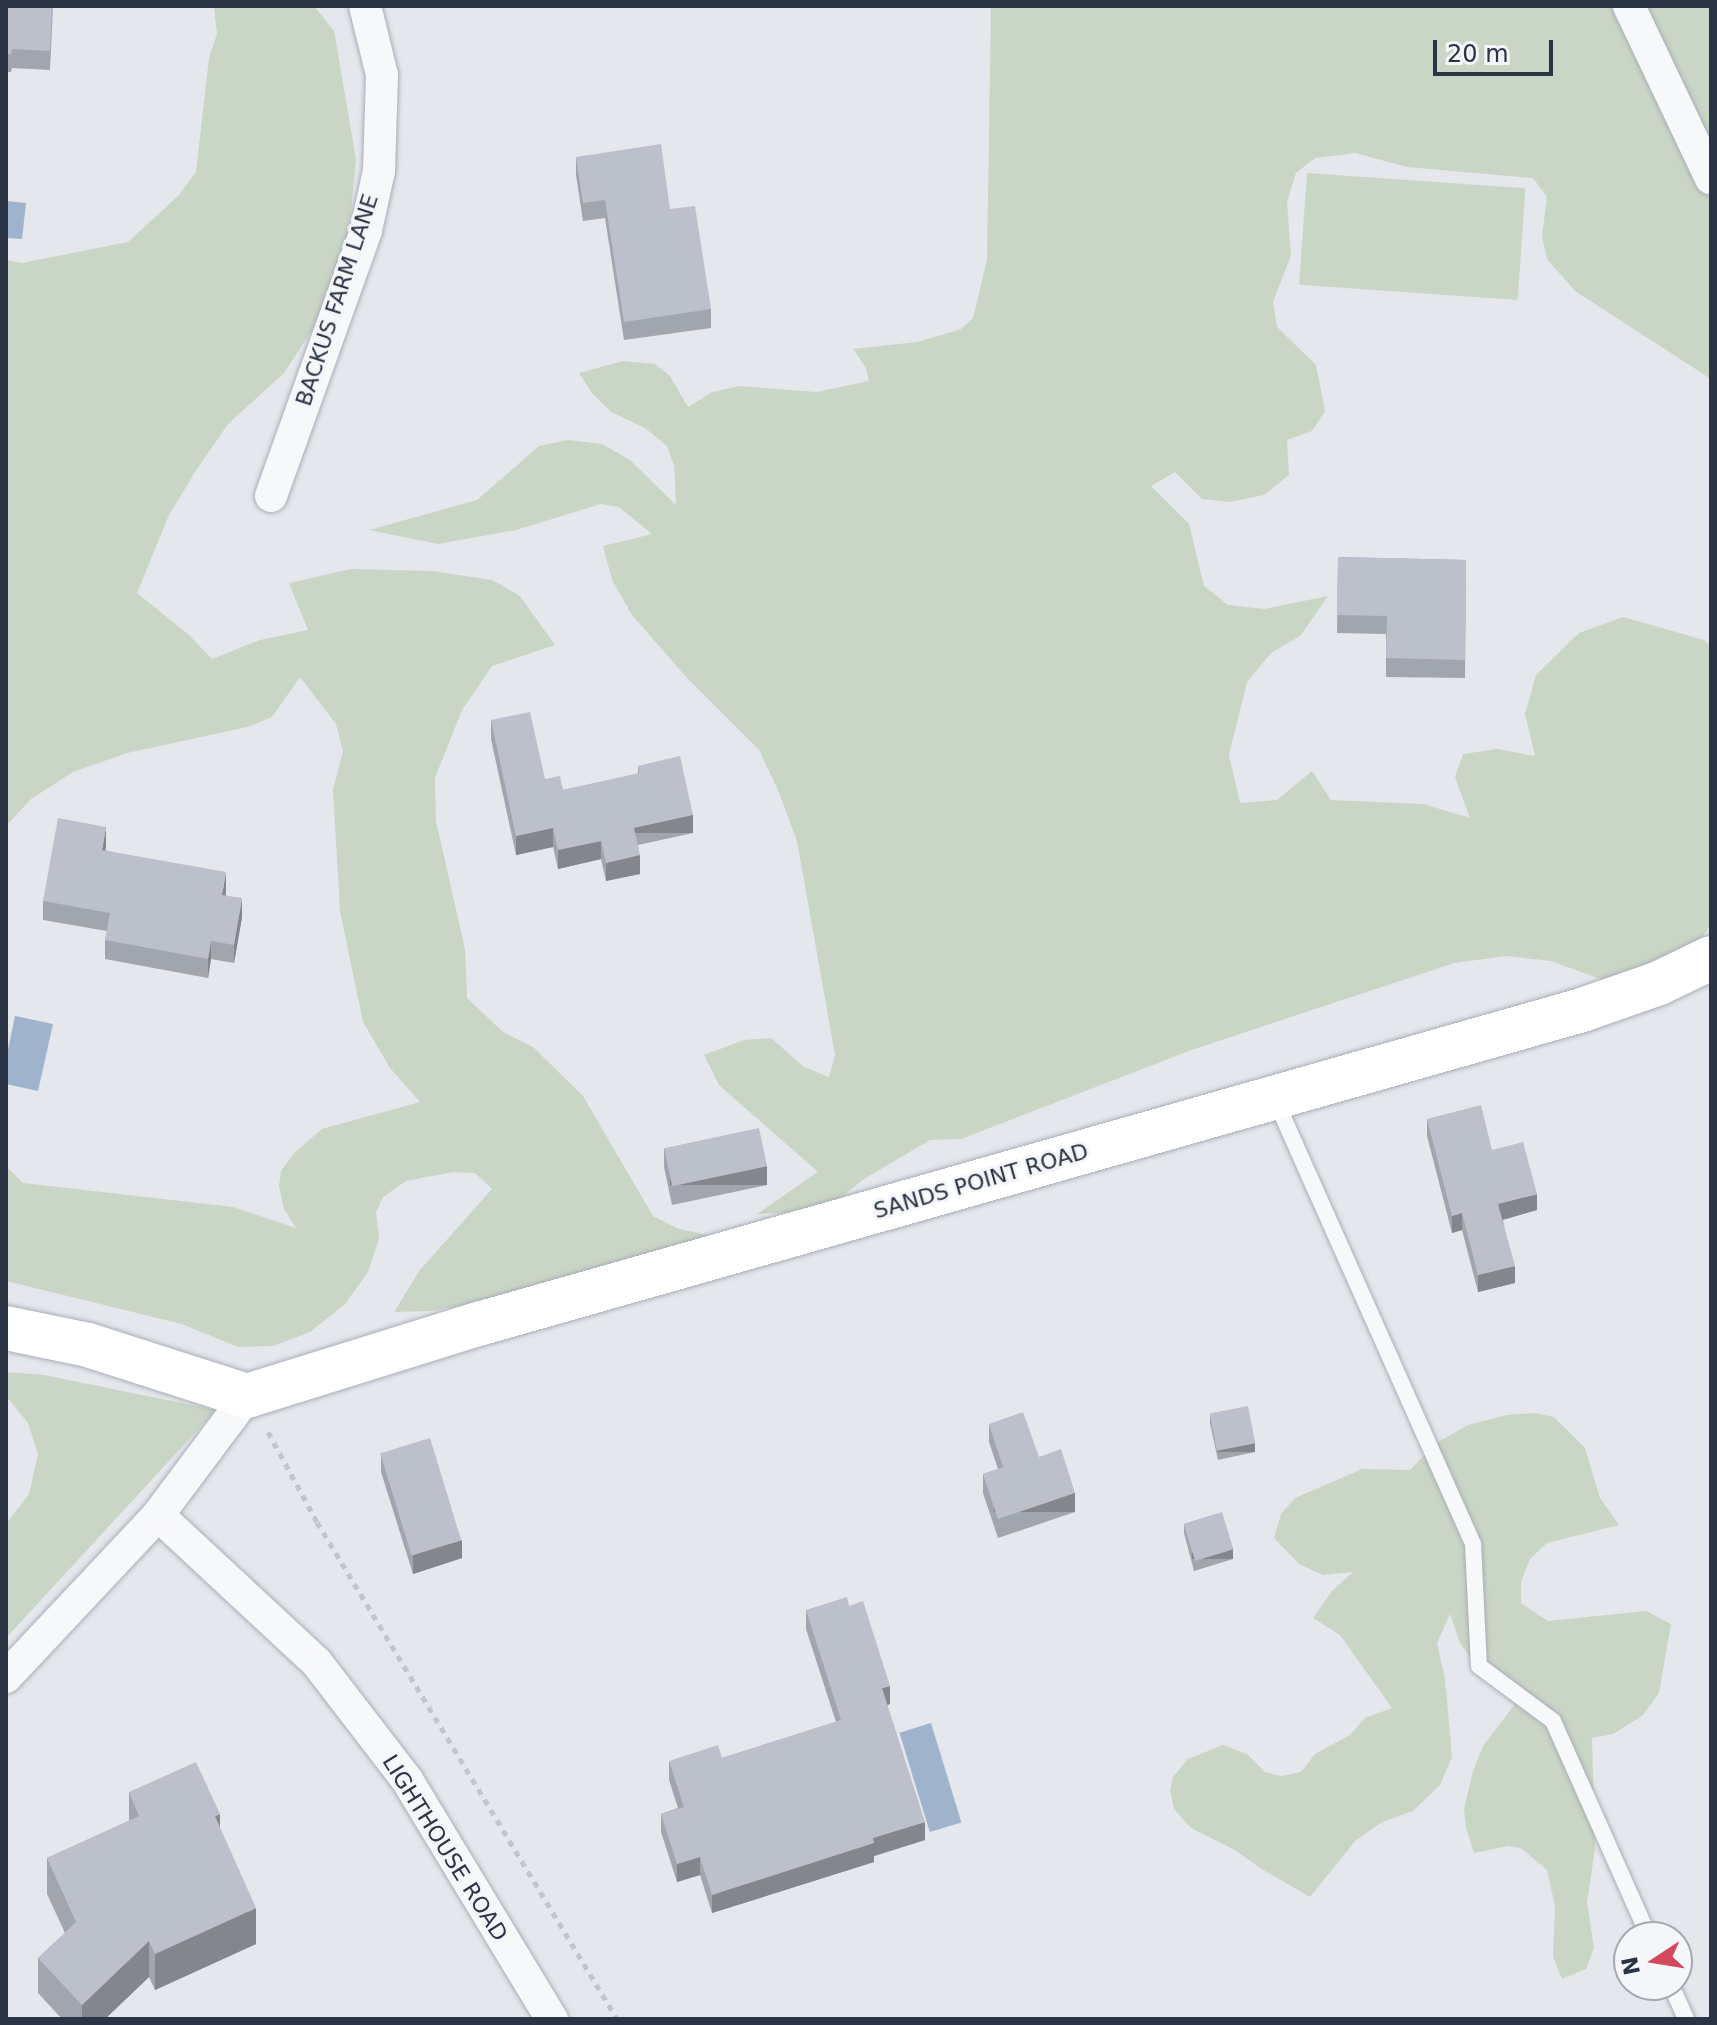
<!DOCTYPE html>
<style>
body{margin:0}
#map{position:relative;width:1717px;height:2025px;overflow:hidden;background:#e4e7ec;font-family:"DejaVu Sans",sans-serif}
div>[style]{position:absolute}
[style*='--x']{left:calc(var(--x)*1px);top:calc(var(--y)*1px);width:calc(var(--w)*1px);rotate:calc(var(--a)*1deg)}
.green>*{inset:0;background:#c9d6c5;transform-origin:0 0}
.water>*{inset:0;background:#9fb4cc;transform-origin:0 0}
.path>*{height:5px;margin-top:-2.5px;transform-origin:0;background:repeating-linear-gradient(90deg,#c2c5cb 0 6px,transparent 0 12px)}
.roads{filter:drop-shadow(0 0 2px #a9aeb7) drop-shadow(0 0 2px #a9aeb7)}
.service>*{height:16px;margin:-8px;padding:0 8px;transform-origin:8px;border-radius:8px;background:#f7f8fa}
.minor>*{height:32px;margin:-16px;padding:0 16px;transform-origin:16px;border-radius:16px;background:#f7f8fa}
.secondary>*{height:44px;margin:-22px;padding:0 22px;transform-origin:22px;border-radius:22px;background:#fff}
.wall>*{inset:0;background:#a1a5ae}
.shaded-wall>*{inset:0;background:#83868d;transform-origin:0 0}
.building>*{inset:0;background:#bbc0ca;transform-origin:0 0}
span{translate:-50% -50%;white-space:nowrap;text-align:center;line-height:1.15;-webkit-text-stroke:6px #f4f6f9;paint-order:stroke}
.street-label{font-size:22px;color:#2b3445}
.frame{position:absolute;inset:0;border:8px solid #2b3445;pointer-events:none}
.north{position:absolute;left:1613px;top:1921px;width:80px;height:80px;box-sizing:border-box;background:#f4f6f9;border:2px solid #a4a8b1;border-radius:50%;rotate:258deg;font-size:22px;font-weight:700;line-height:32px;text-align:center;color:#2b3445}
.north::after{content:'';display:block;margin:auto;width:28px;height:36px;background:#d1495b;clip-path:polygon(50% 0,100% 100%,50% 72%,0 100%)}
.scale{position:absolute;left:1433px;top:40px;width:120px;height:36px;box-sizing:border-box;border:4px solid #2b3445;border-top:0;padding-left:10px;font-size:24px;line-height:28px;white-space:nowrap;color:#2b3445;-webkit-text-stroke:6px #f4f6f9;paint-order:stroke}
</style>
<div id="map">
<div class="green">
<div style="clip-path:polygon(214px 6px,314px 6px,334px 31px,356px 159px,348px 242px,322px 315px,284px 373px,228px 424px,195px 472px,169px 515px,137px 593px,189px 635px,212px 659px,260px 640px,308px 630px,289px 583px,351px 569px,432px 571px,492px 580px,520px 596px,555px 645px,492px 666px,462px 710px,435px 778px,436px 821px,465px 949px,467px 998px,503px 1032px,533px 1047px,583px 1096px,653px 1216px,679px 1229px,708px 1235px,664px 1252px,611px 1263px,474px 1303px,430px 1311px,394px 1312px,420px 1270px,492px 1189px,475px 1173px,453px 1172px,406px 1181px,383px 1197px,376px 1212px,379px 1239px,368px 1272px,345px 1304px,310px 1332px,273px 1346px,238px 1347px,182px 1324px,6px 1281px,6px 1166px,23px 1183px,233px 1207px,296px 1228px,284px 1209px,279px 1186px,281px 1171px,294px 1153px,322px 1129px,420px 1102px,390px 1068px,363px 1022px,340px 911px,333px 790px,343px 751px,336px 724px,300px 677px,272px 717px,247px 727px,127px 753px,73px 772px,31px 799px,6px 826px,6px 260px,22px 263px,128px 242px,178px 196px,196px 172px,209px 58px,217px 34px)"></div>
<div style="clip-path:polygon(991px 6px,1711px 6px,1711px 379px,1575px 291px,1547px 259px,1542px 236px,1547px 197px,1533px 178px,1407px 167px,1355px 153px,1315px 158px,1296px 173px,1287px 202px,1291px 256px,1273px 301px,1277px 327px,1316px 365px,1325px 411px,1312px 431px,1287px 440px,1289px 475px,1264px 495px,1229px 502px,1202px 499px,1175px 472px,1151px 486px,1189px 524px,1204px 586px,1228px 605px,1264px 609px,1328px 596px,1300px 636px,1271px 653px,1247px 682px,1229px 755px,1240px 803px,1277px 800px,1312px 771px,1331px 800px,1423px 804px,1470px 818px,1455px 777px,1463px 754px,1497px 749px,1535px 756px,1525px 714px,1536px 675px,1579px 633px,1623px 617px,1704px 640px,1711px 646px,1711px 925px,1687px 956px,1603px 980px,1551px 961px,1506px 956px,1454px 963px,1189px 1051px,961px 1139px,930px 1140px,864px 1179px,833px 1204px,795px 1212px,757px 1214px,818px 1172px,719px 1085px,704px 1055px,744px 1040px,771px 1038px,804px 1067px,829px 1077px,835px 1055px,797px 841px,778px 790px,759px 750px,687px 678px,632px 615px,612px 580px,603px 546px,652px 534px,619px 507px,601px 504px,516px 530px,438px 544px,369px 530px,477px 500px,539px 446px,568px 440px,602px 444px,630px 460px,676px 505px,674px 466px,667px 446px,645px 428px,611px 412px,592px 393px,579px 373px,623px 361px,655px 364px,670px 376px,688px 407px,712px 392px,740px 386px,816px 392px,869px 381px,866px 368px,853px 349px,917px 342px,961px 329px,973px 318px,987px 260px)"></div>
<div style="left:1307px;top:173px;width:219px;height:112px;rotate:4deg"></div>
<div style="clip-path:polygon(6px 1372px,44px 1375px,216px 1410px,6px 1638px,6px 1524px,29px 1494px,38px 1454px,28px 1423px,6px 1396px)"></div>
<div style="clip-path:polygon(1534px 1413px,1554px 1417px,1585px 1448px,1600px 1498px,1619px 1525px,1547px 1543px,1530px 1559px,1521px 1581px,1521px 1603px,1548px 1621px,1646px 1611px,1671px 1624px,1659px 1693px,1643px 1715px,1613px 1734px,1592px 1738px,1595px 1849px,1587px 1902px,1594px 1948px,1586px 1969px,1562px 1979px,1553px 1957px,1555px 1906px,1547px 1870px,1521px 1848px,1508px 1846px,1474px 1853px,1466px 1828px,1464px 1809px,1473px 1771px,1483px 1746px,1515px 1704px,1484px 1678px,1460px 1643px,1450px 1614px,1437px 1643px,1445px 1679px,1452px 1757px,1440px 1785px,1413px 1811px,1382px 1822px,1355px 1841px,1310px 1897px,1260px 1868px,1235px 1850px,1191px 1828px,1174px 1809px,1170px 1790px,1173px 1777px,1188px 1759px,1223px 1745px,1247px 1754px,1265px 1772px,1281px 1776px,1301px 1772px,1315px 1754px,1350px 1735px,1365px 1718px,1392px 1708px,1340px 1635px,1313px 1618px,1332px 1591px,1353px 1572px,1323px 1575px,1299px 1564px,1274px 1538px,1281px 1514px,1295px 1498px,1362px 1469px,1410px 1470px,1436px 1443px,1468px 1425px,1507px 1415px)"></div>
</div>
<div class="water">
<div style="clip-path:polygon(6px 201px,26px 203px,22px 239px,6px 238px)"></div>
<div style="clip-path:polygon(15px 1016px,53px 1024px,38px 1091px,6px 1084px,6px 1059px)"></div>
<div style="left:931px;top:1723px;width:104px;height:33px;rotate:73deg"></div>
</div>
<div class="path">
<div style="--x:268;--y:1432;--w:102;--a:61.4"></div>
<div style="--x:317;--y:1522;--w:581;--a:58.88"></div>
</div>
<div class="roads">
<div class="service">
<div style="--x:1275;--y:1099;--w:487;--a:66"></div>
<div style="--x:1473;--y:1544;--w:122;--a:87.2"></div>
<div style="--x:1479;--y:1666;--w:92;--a:36.6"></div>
<div style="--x:1553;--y:1721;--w:236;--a:66"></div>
<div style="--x:1671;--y:1985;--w:37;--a:66"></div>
</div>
<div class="minor">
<div style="--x:1629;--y:6;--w:191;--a:64.6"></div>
<div style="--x:271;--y:496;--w:282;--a:-70.3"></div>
<div style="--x:366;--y:230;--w:60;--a:-77.6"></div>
<div style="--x:379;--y:171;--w:96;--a:-88.2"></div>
<div style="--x:382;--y:75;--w:71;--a:-103.8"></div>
<div style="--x:158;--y:1515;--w:217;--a:42.9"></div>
<div style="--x:317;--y:1663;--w:148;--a:52.4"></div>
<div style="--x:407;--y:1780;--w:280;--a:58.8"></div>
<div style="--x:6;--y:1677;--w:222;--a:-46.8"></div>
<div style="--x:158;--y:1515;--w:149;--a:-53.2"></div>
</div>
<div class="secondary">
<div style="--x:6;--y:1328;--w:84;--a:11.7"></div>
<div style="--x:88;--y:1345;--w:167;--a:17.8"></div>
<div style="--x:247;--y:1396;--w:246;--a:-17.3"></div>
<div style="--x:482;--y:1323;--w:1144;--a:-15.88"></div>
<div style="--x:1582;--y:1010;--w:82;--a:-19.3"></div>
<div style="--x:1659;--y:983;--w:58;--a:-25.7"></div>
</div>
</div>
<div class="wall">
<div style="clip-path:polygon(6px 6px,53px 6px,50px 70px,12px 68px,11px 72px,6px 72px)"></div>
<div style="clip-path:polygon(576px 157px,670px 209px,711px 309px,711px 328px,624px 340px,605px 218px,583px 221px,576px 175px)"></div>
<div style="clip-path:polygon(1338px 557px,1466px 560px,1465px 678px,1386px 677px,1386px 634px,1337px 633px)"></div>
<div style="clip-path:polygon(491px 720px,545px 779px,563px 790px,638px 774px,638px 766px,693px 833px,638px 845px,640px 874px,606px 881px,601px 859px,558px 869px,553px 847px,516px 855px,491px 739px)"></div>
<div style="clip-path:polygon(106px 846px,105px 850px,226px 891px,226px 895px,242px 917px,234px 963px,211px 959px,208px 978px,105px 959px,105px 940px,107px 931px,43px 920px,43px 901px)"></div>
<div style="clip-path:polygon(1427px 1119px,1492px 1150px,1537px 1210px,1503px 1220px,1515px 1283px,1478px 1292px,1462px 1230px,1452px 1233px,1427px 1136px)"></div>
<div style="clip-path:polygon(664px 1148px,767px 1185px,672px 1205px,664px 1167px)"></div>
<div style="clip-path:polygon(1210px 1414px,1255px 1452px,1218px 1460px,1210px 1423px)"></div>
<div style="clip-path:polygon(989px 1424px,1039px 1457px,1075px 1512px,998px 1538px,983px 1493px,983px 1474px,998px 1469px,989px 1442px)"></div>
<div style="clip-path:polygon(381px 1454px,462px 1558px,413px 1574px,381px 1472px)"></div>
<div style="clip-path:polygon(1184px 1524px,1233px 1559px,1194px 1571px,1184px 1533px)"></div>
<div style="clip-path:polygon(849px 1606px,890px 1704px,887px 1705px,925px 1840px,874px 1856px,874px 1862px,712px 1913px,700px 1875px,677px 1882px,661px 1832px,661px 1814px,678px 1808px,669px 1780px,669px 1761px,722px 1758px,836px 1722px,806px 1629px,806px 1610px)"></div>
<div style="clip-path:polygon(129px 1792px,220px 1828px,256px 1944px,155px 1990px,149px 1977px,105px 2019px,62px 2019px,38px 1993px,38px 1958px,65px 1933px,47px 1894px,47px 1858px,129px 1821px)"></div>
</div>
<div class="shaded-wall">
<div style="left:693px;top:815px;width:18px;height:60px;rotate:90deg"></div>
<div style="clip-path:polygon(106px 827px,106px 846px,102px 868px,102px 850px)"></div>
<div style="clip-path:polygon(553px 828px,553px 847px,516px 855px,516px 836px)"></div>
<div style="clip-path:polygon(601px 841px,601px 859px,558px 869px,558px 850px)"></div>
<div style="clip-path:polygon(640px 855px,640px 874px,606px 881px,606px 863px)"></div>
<div style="clip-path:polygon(226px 872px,226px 891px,222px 913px,222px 895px)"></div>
<div style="clip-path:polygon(242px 898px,242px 917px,234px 963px,234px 945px)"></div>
<div style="clip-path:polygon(211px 941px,211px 959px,208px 978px,208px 959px)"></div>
<div style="left:767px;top:1166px;width:19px;height:97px;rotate:90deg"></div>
<div style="clip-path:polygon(1537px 1194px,1537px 1210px,1498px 1221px,1498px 1204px)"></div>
<div style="clip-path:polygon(1462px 1213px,1462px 1230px,1452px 1233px,1452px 1216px)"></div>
<div style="clip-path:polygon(1515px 1266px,1515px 1283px,1478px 1292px,1478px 1275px)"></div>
<div style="left:1255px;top:1443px;width:9px;height:38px;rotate:90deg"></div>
<div style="left:1075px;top:1493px;width:19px;height:81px;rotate:90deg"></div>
<div style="clip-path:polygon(462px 1540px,462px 1558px,413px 1574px,413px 1555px)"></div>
<div style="left:1233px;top:1549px;width:10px;height:41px;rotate:90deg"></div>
<div style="clip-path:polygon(890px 1686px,890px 1704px,882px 1707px,882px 1688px)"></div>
<div style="clip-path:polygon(220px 1814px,220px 1850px,215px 1816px)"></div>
<div style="clip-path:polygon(925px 1822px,925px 1840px,874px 1856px,874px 1862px,712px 1913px,712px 1895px,873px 1838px)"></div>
<div style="clip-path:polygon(700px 1857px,700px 1875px,677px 1882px,677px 1864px)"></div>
<div style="clip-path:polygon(256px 1908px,256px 1944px,155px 1990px,155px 1954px)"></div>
<div style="clip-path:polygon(149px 1941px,149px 1977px,105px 2019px,82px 2019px,82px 2005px)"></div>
</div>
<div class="building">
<div style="clip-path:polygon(6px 6px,52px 6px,50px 51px,12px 49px,11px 54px,6px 54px)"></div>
<div style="clip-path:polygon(661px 144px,670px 209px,695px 206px,711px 309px,624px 322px,605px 200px,583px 203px,576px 157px)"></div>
<div style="clip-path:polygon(1338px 557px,1466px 560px,1465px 660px,1386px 658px,1387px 616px,1337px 615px)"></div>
<div style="clip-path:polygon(530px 712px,545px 779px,560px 776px,563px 790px,639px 773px,638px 766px,680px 756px,693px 815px,634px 828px,640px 855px,606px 863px,601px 841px,558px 850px,553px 828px,516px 836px,491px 720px)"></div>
<div style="clip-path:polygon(58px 818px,106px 827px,102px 850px,226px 872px,222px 895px,242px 898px,234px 945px,211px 941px,208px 959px,105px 940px,110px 913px,43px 901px)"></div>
<div style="clip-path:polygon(1481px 1105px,1492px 1150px,1523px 1142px,1537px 1194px,1498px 1204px,1515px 1266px,1478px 1275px,1462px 1213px,1452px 1216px,1427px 1119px)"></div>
<div style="left:759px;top:1128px;width:39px;height:97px;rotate:78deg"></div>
<div style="left:1248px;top:1406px;width:38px;height:39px;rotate:79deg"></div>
<div style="clip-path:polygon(1023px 1412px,1039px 1457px,1061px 1449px,1075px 1493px,998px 1519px,983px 1474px,1003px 1467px,989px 1424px)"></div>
<div style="left:430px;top:1438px;width:107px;height:52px;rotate:73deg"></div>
<div style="left:1222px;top:1512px;width:39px;height:40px;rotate:73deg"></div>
<div style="clip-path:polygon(847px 1597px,849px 1606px,863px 1601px,890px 1686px,882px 1688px,925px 1822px,873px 1838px,874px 1843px,712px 1895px,700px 1857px,677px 1864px,661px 1814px,684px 1807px,669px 1761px,718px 1745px,722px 1758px,841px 1720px,806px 1610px)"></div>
<div style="clip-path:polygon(196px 1762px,220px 1814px,215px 1816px,256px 1908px,155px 1954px,149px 1941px,82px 2005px,38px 1958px,76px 1922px,47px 1858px,139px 1816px,129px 1792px)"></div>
</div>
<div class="street-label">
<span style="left:337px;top:300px;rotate:-72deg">BACKUS FARM LANE</span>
<span style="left:981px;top:1181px;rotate:-16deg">SANDS POINT ROAD</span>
<span style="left:445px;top:1848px;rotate:58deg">LIGHTHOUSE ROAD</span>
</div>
<div class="frame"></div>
<div class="north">N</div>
<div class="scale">20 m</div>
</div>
